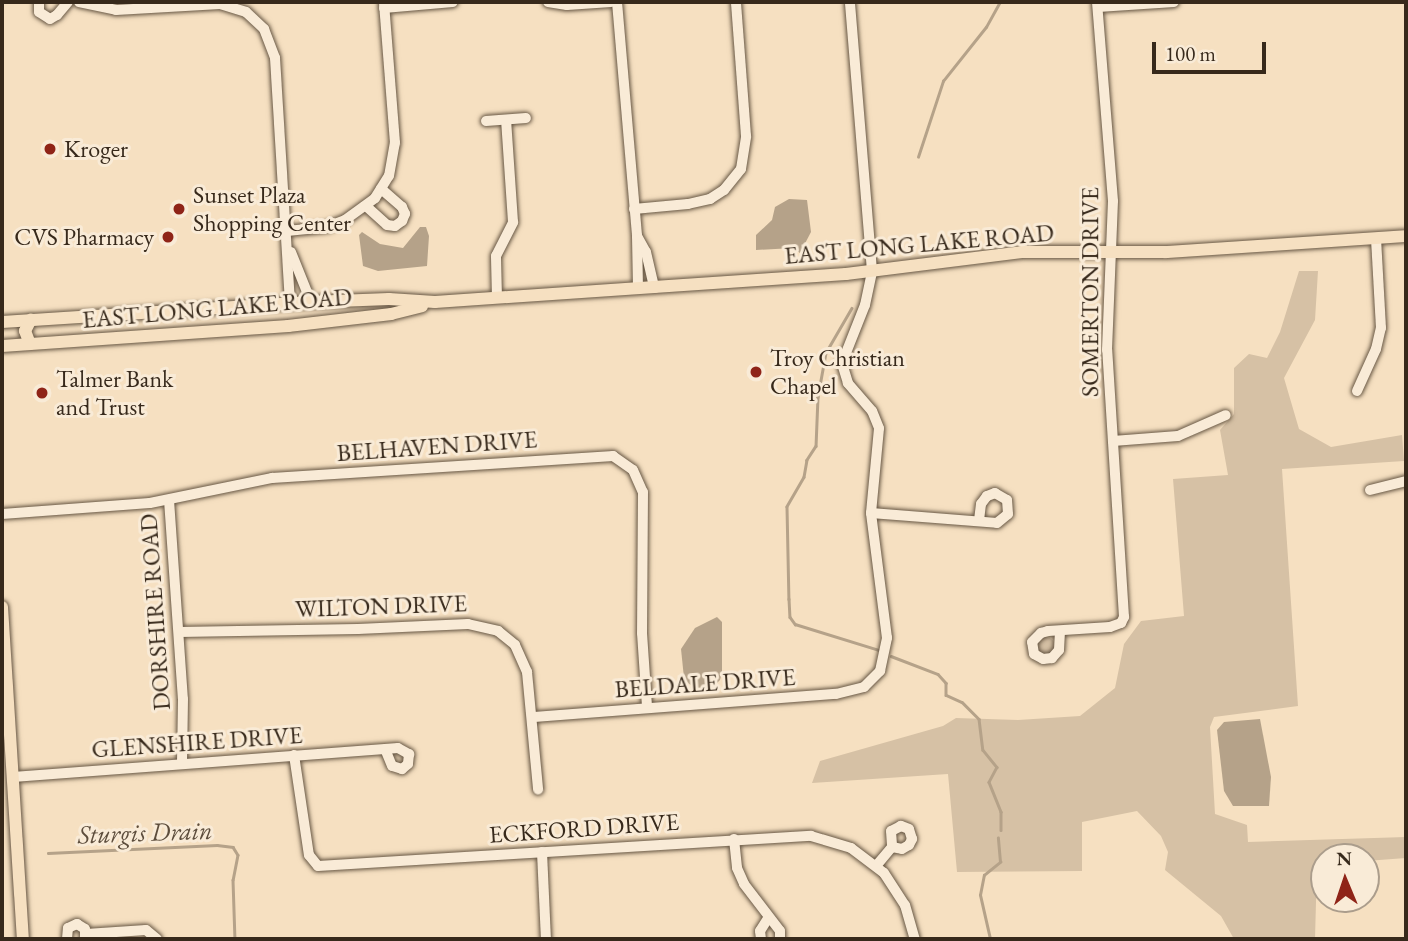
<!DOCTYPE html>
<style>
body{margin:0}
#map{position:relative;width:1408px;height:941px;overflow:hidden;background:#f6e0c1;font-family:"EB Garamond",serif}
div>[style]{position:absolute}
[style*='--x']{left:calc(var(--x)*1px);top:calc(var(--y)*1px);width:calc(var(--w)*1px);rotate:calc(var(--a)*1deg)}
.green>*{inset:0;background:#d6c1a5}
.round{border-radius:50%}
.water>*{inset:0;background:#b5a289}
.stream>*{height:2.5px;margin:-1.25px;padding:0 1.25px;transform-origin:1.25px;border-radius:1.25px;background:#b5a289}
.roads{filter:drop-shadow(0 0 2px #675744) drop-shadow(0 0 2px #675744)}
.minor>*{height:10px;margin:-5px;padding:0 5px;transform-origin:5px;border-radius:5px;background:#f9ebd7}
.major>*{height:12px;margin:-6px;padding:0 6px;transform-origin:6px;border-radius:6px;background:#f6e0c1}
.dots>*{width:19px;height:19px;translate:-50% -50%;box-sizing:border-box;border:4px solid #f9ebd7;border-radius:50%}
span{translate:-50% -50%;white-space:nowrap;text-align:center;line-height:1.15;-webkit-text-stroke:6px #f9ebd7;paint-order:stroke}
.poi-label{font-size:24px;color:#37291b}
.left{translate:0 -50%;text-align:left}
.right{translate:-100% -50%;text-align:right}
.street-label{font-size:24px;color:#37291b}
.water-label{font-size:26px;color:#5d4d3c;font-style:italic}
.frame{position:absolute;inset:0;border:4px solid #37291b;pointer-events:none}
.north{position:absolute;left:1310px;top:843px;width:70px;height:70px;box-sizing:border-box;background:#f9ebd7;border:2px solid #ab9d8c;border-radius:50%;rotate:358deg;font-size:19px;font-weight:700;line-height:28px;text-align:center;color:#37291b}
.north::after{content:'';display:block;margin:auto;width:24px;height:32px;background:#8f2418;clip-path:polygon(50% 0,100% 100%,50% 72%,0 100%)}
.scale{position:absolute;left:1152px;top:42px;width:114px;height:32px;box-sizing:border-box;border:4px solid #37291b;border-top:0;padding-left:9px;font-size:21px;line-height:24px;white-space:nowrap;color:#37291b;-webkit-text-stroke:5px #f9ebd7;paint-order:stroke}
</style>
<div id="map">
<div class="green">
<div style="clip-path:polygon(1299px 271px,1318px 271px,1315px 320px,1284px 378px,1299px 429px,1331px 447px,1402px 435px,1404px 461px,1282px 469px,1298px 706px,1214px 717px,1210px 727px,1215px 814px,1247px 825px,1248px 842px,1406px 837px,1406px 858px,1366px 861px,1366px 857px,1324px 857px,1324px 864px,1317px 865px,1315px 939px,1234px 939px,1221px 916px,1165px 870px,1168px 852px,1161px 836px,1137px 811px,1082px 822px,1082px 871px,957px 872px,948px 774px,812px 783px,820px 761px,943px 726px,956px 718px,1018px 720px,1080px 716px,1115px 688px,1124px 644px,1141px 621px,1184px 616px,1173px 479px,1228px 475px,1220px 430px,1234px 414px,1234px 368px,1249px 354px,1267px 358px,1280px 332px)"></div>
<div class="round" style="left:1037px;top:637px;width:18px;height:18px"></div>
</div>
<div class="water">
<div style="clip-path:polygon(789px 199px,807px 200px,811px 232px,800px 253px,793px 248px,756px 250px,756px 235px,772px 220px,775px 207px)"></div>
<div style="clip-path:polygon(420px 227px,426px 227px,429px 236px,427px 266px,378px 271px,363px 266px,359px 235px,362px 232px,380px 244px,403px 248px)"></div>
<div style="clip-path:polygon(717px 617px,722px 622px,722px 672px,720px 680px,712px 688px,700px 689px,689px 684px,684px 678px,681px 649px,695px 628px)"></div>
<div style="clip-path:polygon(1260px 719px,1271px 777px,1269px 806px,1233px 806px,1224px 791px,1217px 730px,1224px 722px)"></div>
</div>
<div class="stream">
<div style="--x:918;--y:157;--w:80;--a:-71.8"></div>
<div style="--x:943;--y:81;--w:69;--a:-51.5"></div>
<div style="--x:986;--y:27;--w:29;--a:-61"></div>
<div style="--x:852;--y:308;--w:52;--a:120"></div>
<div style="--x:826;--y:353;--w:45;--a:100.3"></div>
<div style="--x:818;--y:397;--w:49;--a:92.3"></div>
<div style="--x:816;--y:446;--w:17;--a:123"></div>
<div style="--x:807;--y:460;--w:17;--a:100"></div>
<div style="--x:804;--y:477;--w:34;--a:120"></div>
<div style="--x:787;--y:507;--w:92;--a:88.8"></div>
<div style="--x:789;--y:599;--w:18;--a:87"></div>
<div style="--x:790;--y:617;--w:9;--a:54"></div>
<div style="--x:795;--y:624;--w:88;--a:17.2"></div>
<div style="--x:891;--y:656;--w:50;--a:21"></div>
<div style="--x:938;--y:674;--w:12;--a:48"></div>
<div style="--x:946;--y:683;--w:12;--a:90"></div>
<div style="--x:946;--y:695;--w:17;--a:24"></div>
<div style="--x:962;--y:702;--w:24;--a:45"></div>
<div style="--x:979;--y:719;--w:31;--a:83"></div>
<div style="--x:983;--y:750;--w:22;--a:51"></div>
<div style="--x:997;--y:767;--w:17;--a:118"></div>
<div style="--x:989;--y:782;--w:32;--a:68"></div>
<div style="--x:1001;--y:812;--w:18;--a:90"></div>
<div style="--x:48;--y:853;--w:169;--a:-2.7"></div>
<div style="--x:217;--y:845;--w:16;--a:7"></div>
<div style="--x:233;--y:847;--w:9;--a:58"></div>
<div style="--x:238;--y:855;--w:25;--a:101"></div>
<div style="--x:233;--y:880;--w:59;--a:88.1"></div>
<div style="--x:990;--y:939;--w:45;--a:-102.8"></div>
<div style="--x:980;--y:895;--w:20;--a:-79"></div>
<div style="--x:984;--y:875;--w:21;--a:-39"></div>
<div style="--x:1000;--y:862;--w:24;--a:-95"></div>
</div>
<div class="roads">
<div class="minor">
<div style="--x:39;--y:2;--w:10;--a:90"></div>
<div style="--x:39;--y:12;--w:13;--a:32"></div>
<div style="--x:50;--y:19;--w:8;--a:-30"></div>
<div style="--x:57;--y:15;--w:17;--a:-50"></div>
<div style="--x:79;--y:2;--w:38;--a:12"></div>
<div style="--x:116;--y:10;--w:104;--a:-3.3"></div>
<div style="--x:220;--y:4;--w:27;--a:17"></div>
<div style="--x:246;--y:12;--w:25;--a:43"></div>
<div style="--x:264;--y:29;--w:31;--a:69"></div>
<div style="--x:275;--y:58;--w:245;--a:86.5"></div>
<div style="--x:548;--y:2;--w:19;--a:9"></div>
<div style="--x:567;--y:5;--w:44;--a:-3.9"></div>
<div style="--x:617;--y:2;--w:235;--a:85.1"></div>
<div style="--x:1098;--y:7;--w:76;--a:-3.8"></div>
<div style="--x:384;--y:8;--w:69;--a:-5"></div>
<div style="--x:486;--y:121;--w:40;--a:-4.3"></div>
<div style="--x:366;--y:206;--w:28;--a:42"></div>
<div style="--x:387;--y:225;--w:8;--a:7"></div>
<div style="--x:395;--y:226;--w:9;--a:-36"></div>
<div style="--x:402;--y:221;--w:8;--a:-67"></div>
<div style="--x:405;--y:214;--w:8;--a:-113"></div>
<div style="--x:402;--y:207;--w:28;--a:-139"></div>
<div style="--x:634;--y:209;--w:54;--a:-5.3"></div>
<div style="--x:688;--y:204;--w:23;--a:-13"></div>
<div style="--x:710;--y:199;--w:17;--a:-33"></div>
<div style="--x:724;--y:190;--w:27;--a:-51"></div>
<div style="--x:741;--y:169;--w:33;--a:-81"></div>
<div style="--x:746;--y:136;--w:134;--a:-94.3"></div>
<div style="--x:287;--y:231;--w:40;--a:-5.7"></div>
<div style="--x:327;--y:227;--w:19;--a:-21"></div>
<div style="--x:345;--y:220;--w:37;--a:-36"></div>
<div style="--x:375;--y:198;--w:26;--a:-58"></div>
<div style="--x:389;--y:176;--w:34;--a:-80"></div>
<div style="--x:395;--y:143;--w:141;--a:-94.5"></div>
<div style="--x:291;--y:252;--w:54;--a:68.2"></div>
<div style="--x:638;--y:288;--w:52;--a:-91.1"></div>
<div style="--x:637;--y:236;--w:18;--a:61"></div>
<div style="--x:646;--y:252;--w:36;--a:77"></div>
<div style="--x:497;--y:298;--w:42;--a:-91.4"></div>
<div style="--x:496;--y:256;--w:38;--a:-63"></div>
<div style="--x:513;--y:222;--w:102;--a:-93.9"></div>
<div style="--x:1357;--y:391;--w:46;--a:-65.7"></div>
<div style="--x:1376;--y:349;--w:22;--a:-77"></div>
<div style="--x:1381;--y:328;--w:90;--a:-93.2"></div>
<div style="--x:1113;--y:441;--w:65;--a:-4.4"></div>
<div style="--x:1178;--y:436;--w:52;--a:-23.6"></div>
<div style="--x:1370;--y:490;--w:37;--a:-14"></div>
<div style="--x:169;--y:500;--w:199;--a:86"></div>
<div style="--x:183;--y:699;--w:65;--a:90.9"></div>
<div style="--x:871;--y:513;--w:126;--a:4.5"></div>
<div style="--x:997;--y:523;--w:14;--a:-39"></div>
<div style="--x:1008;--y:514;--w:14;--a:-94"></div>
<div style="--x:1007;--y:500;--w:14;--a:-150"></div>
<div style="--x:995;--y:493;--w:9;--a:159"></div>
<div style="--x:987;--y:496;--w:10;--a:127"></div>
<div style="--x:981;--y:504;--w:17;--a:97"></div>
<div style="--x:2;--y:514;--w:148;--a:-4.3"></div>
<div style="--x:150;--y:503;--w:125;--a:-11.6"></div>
<div style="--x:272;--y:478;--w:342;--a:-3.7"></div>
<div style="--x:613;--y:456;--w:24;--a:35"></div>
<div style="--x:633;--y:470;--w:24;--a:66"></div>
<div style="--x:643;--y:492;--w:141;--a:90.4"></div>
<div style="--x:642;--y:633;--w:74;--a:86.1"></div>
<div style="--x:1060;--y:631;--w:19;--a:93"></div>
<div style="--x:1059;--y:650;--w:11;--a:131"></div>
<div style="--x:1052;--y:658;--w:9;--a:174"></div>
<div style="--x:1043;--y:659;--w:10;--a:-151"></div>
<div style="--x:1034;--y:654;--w:12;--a:-99"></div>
<div style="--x:1032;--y:642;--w:13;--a:-45"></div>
<div style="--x:1041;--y:633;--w:7;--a:-16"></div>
<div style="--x:1048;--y:631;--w:62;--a:-3.7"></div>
<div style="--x:1110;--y:627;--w:12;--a:-20"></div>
<div style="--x:1121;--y:623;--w:7;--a:-63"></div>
<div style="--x:1124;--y:617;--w:268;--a:-93.6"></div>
<div style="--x:1107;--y:350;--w:149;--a:-87.7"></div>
<div style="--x:1113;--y:201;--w:200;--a:-94.6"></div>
<div style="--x:179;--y:632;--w:179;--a:-1"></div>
<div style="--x:358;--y:629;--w:110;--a:-2.6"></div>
<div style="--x:468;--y:624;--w:31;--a:13"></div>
<div style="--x:498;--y:631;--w:22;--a:39"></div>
<div style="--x:515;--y:645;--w:30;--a:66"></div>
<div style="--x:527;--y:672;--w:118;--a:84.6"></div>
<div style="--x:534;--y:717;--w:303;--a:-4.4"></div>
<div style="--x:836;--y:694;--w:29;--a:-14"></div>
<div style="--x:864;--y:687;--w:23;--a:-45"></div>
<div style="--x:880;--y:671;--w:34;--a:-78"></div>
<div style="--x:887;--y:638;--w:126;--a:-97.3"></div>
<div style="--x:871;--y:513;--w:85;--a:-84.6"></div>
<div style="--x:879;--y:428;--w:18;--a:-112"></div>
<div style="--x:872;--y:411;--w:37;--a:-131"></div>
<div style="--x:848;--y:383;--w:21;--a:-107"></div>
<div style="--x:842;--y:363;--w:62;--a:-68.4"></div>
<div style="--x:865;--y:305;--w:35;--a:-78"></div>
<div style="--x:872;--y:271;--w:270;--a:-94.7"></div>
<div style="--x:294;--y:755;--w:101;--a:81.5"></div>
<div style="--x:309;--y:855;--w:14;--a:51"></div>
<div style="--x:318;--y:866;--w:494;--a:-3.5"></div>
<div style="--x:811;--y:836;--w:42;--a:16.7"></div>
<div style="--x:851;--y:848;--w:41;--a:37.1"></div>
<div style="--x:884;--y:873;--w:38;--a:57"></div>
<div style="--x:905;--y:905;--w:35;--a:74"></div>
<div style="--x:13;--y:777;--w:386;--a:-4.3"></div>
<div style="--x:398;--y:748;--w:13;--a:29"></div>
<div style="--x:409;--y:754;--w:10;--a:96"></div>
<div style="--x:408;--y:764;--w:8;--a:140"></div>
<div style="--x:402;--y:769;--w:10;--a:-163"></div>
<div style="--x:392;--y:766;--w:18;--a:-112"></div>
<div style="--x:734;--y:839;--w:29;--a:84"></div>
<div style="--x:737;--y:868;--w:17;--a:66"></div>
<div style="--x:744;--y:884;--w:59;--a:52.5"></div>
<div style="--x:780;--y:931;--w:8;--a:90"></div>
<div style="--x:542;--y:852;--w:87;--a:87.4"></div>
<div style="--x:876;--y:866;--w:25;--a:-50"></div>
<div style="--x:892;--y:847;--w:10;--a:11"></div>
<div style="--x:902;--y:849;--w:8;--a:-30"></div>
<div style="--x:909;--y:845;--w:7;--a:-63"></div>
<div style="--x:912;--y:839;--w:10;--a:-107"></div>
<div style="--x:909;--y:829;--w:9;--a:-159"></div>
<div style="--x:901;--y:826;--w:11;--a:153"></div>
<div style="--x:891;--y:831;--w:16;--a:86"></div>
<div style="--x:86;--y:934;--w:60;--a:-3.8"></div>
<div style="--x:146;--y:930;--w:14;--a:39"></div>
<div style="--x:67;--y:939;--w:11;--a:-85"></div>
<div style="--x:68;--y:928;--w:10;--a:-24"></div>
<div style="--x:77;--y:924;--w:9;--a:32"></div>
<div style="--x:85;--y:929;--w:10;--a:90"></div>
<div style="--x:761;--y:939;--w:8;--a:-97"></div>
<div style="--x:760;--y:931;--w:15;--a:-58"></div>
</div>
<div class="major">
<div style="--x:2;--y:322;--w:310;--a:-3.7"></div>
<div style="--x:311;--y:302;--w:78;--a:-2.2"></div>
<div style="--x:389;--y:299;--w:46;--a:3.7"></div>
<div style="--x:435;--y:302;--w:220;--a:-3.9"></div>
<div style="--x:654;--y:287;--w:192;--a:-3.9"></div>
<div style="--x:846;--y:274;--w:177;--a:-7.1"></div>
<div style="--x:1022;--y:252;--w:144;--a:0"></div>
<div style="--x:1166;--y:252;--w:241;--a:-3.8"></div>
<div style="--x:30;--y:344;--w:14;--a:-111"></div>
<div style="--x:25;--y:331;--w:13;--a:-63"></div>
<div style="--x:2;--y:346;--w:287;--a:-4"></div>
<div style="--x:288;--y:326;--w:104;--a:-6.6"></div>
<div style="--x:391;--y:314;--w:32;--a:-14"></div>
<div style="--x:2;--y:607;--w:333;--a:86.4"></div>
</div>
</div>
<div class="dots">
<div style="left:50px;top:149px;background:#8f2418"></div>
<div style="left:179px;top:209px;background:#8f2418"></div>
<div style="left:168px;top:237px;background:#8f2418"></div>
<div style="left:756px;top:372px;background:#8f2418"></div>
<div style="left:42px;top:393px;background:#8f2418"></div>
</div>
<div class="poi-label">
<span class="left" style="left:64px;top:149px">Kroger</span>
<span class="left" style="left:193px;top:209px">Sunset Plaza<br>Shopping Center</span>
<span class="right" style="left:154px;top:237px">CVS Pharmacy</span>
<span class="left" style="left:770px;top:372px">Troy Christian<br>Chapel</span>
<span class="left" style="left:56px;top:393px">Talmer Bank<br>and Trust</span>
</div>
<div class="street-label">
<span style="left:919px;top:244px;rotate:-5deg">EAST LONG LAKE ROAD</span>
<span style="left:1090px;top:292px;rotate:-90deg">SOMERTON DRIVE</span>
<span style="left:217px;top:308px;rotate:-5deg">EAST LONG LAKE ROAD</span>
<span style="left:437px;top:446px;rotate:-4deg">BELHAVEN DRIVE</span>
<span style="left:381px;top:606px;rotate:-2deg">WILTON DRIVE</span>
<span style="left:155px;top:612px;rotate:-94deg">DORSHIRE ROAD</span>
<span style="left:705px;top:683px;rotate:-4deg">BELDALE DRIVE</span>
<span style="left:197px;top:742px;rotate:-4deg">GLENSHIRE DRIVE</span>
<span style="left:584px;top:828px;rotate:-4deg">ECKFORD DRIVE</span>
</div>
<div class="water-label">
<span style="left:145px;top:833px;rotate:-2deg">Sturgis Drain</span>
</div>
<div class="frame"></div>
<div class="north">N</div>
<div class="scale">100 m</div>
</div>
